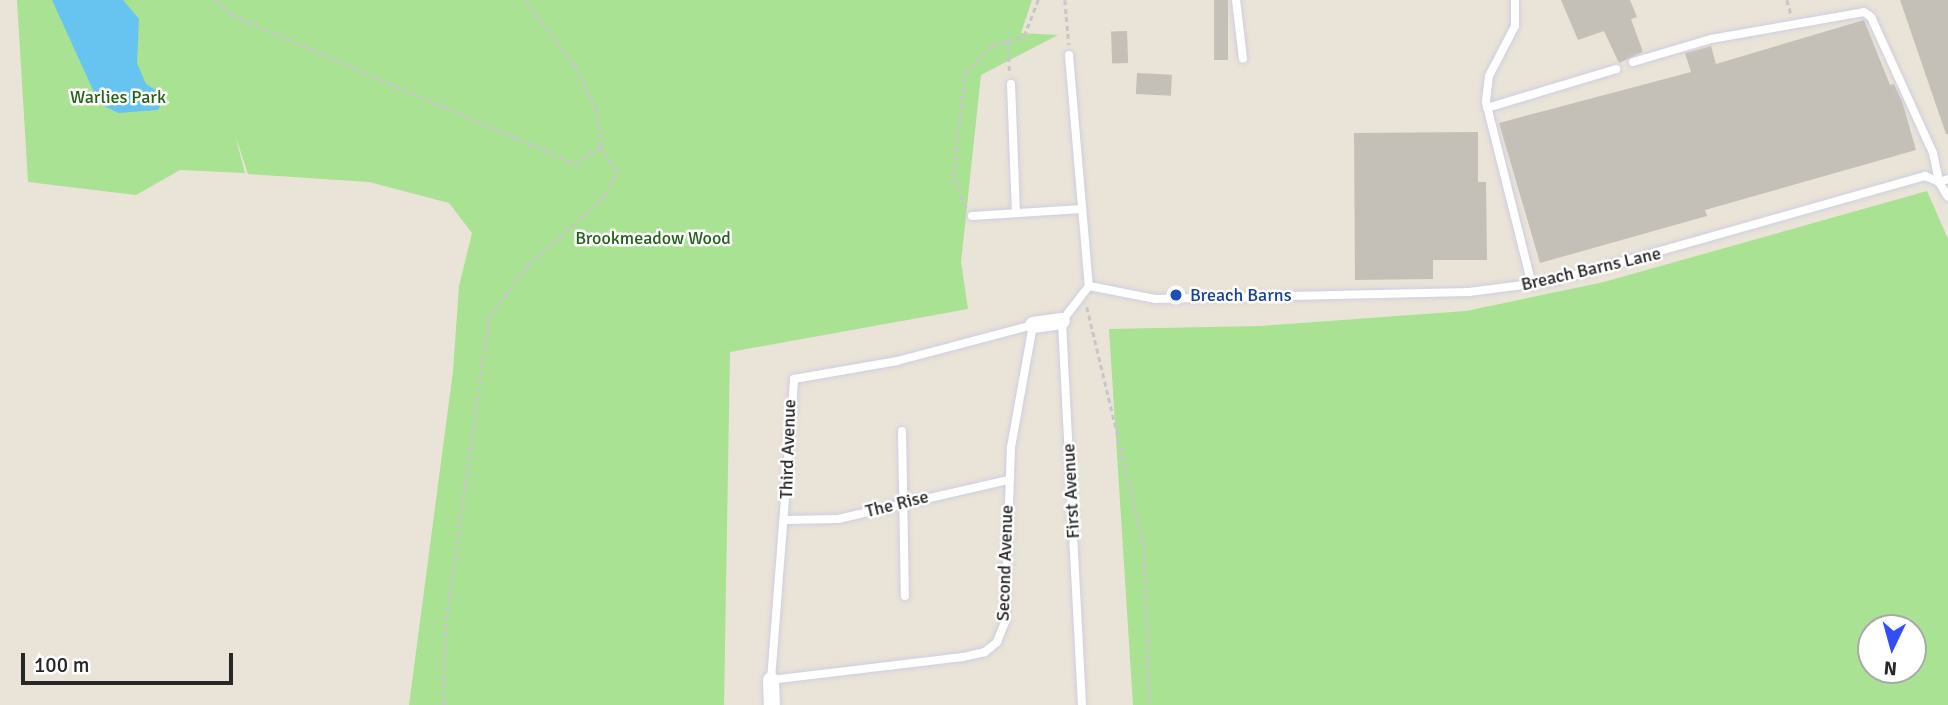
<!DOCTYPE html>
<style>
body{margin:0}
#map{position:relative;width:1948px;height:705px;overflow:hidden;background:#eae3d7;font-family:Signika,sans-serif}
div>[style]{position:absolute}
[style*='--x']{left:calc(var(--x)*1px);top:calc(var(--y)*1px);width:calc(var(--w)*1px);rotate:calc(var(--a)*1deg)}
.green>*{inset:0;background:#a9e292}
.water>*{inset:0;background:#67c3ef}
.building>*{inset:0;background:#c5c0b7;transform-origin:0 0}
.path>*{height:2.5px;margin-top:-1.25px;transform-origin:0;background:repeating-linear-gradient(90deg,#c7c7c7 0 5px,transparent 0 8.5px)}
.roads{filter:drop-shadow(0 0 2px #cdcfe1) drop-shadow(0 0 2px #cdcfe1)}
.service>*{height:8px;margin:-4px;padding:0 4px;transform-origin:4px;border-radius:4px;background:#fff}
.minor>*{height:16px;margin:-8px;padding:0 8px;transform-origin:8px;border-radius:8px;background:#fff}
.dots>*{width:19px;height:19px;translate:-50% -50%;box-sizing:border-box;border:4px solid #fff;border-radius:50%}
span{translate:-50% -50%;white-space:nowrap;text-align:center;line-height:1.15;-webkit-text-stroke:5px #fff;paint-order:stroke}
.park-label{font-size:18px;color:#236318}
.street-label{font-size:18px;color:#272727}
.transit-label{font-size:18px;color:#164399}
.left{translate:0 -50%;text-align:left}
.north{position:absolute;left:1857px;top:614px;width:70px;height:70px;box-sizing:border-box;background:#fff;border:2px solid #a9a9a9;border-radius:50%;rotate:185deg;font-size:19px;font-weight:700;line-height:28px;text-align:center;color:#272727}
.north::after{content:'';display:block;margin:auto;width:24px;height:32px;background:#334cfc;clip-path:polygon(50% 0,100% 100%,50% 72%,0 100%)}
.scale{position:absolute;left:21px;top:653px;width:212px;height:32px;box-sizing:border-box;border:4px solid #272727;border-top:0;padding-left:9px;font-size:21px;line-height:24px;white-space:nowrap;color:#272727;-webkit-text-stroke:5px #fff;paint-order:stroke}
</style>
<div id="map">
<div class="green">
<div style="clip-path:polygon(17px 0,1032px 0,1021px 33px,1058px 35px,981px 75px,961px 262px,968px 309px,730px 352px,724px 705px,409px 705px,453px 371px,459px 286px,472px 233px,449px 203px,369px 182px,248px 174px,235px 135px,245px 173px,180px 170px,136px 195px,28px 182px)"></div>
<div style="clip-path:polygon(evenodd,1927px 191px,1948px 239px,1948px 705px,1133px 705px,1109px 329px,1261px 326px,1466px 311px,1604px 282px,1927px 191px,1871px 628px,1913px 628px,1913px 670px,1871px 670px,1871px 628px)"></div>
</div>
<div class="water">
<div style="clip-path:polygon(52px 0,123px 0,139px 19px,137px 63px,146px 84px,165px 96px,158px 110px,118px 113px,99px 103px)"></div>
</div>
<div class="building">
<div style="left:1214px;top:0;width:14px;height:60px"></div>
<div style="clip-path:polygon(1561px 0,1630px 0,1637px 17px,1631px 19px,1643px 52px,1619px 63px,1604px 31px,1578px 40px)"></div>
<div style="clip-path:polygon(1900px 0,1948px 0,1948px 134px,1946px 134px)"></div>
<div style="clip-path:polygon(1864px 20px,1890px 85px,1894px 84px,1902px 101px,1916px 150px,1705px 210px,1707px 216px,1540px 263px,1499px 123px,1691px 72px,1685px 53px,1704px 48px,1711px 46px,1716px 64px)"></div>
<div style="left:1127px;top:31px;width:32px;height:16px;rotate:88deg"></div>
<div style="left:1137px;top:73px;width:35px;height:21px;rotate:3deg"></div>
<div style="clip-path:polygon(1478px 132px,1478px 182px,1486px 182px,1487px 260px,1433px 260px,1433px 279px,1355px 280px,1354px 133px)"></div>
</div>
<div class="path">
<div style="--x:216;--y:0;--w:22;--a:43"></div>
<div style="--x:232;--y:15;--w:376;--a:23.4"></div>
<div style="--x:1065;--y:0;--w:45;--a:84.9"></div>
<div style="--x:1787;--y:0;--w:15;--a:74"></div>
<div style="--x:1008;--y:40;--w:34;--a:87"></div>
<div style="--x:575;--y:165;--w:32;--a:-35"></div>
<div style="--x:966;--y:208;--w:34;--a:-113"></div>
<div style="--x:953;--y:177;--w:105;--a:-83.4"></div>
<div style="--x:965;--y:73;--w:38;--a:-45"></div>
<div style="--x:992;--y:46;--w:34;--a:-17"></div>
<div style="--x:1024;--y:36;--w:39;--a:-69"></div>
<div style="--x:1087;--y:307;--w:245;--a:76.5"></div>
<div style="--x:1144;--y:545;--w:160;--a:87.9"></div>
<div style="--x:443;--y:705;--w:85;--a:-88"></div>
<div style="--x:446;--y:620;--w:305;--a:-81.9"></div>
<div style="--x:489;--y:318;--w:64;--a:-53.8"></div>
<div style="--x:527;--y:266;--w:105;--a:-41.9"></div>
<div style="--x:605;--y:196;--w:27;--a:-63"></div>
<div style="--x:617;--y:172;--w:30;--a:-123"></div>
<div style="--x:601;--y:147;--w:38;--a:-97"></div>
<div style="--x:596;--y:109;--w:48;--a:-116"></div>
<div style="--x:575;--y:66;--w:83;--a:-127.1"></div>
</div>
<div class="roads">
<div class="service">
<div style="--x:1236;--y:0;--w:59;--a:83.2"></div>
<div style="--x:1515;--y:0;--w:26;--a:90"></div>
<div style="--x:1515;--y:26;--w:56;--a:117.5"></div>
<div style="--x:1489;--y:76;--w:26;--a:97"></div>
<div style="--x:1486;--y:102;--w:189;--a:75.9"></div>
<div style="--x:1069;--y:55;--w:232;--a:85.1"></div>
<div style="--x:1633;--y:62;--w:81;--a:-16.4"></div>
<div style="--x:1711;--y:39;--w:155;--a:-10"></div>
<div style="--x:1864;--y:12;--w:9;--a:36"></div>
<div style="--x:1871;--y:17;--w:149;--a:65.5"></div>
<div style="--x:1933;--y:153;--w:30;--a:78"></div>
<div style="--x:1939;--y:182;--w:9;--a:-18"></div>
<div style="--x:1011;--y:84;--w:128;--a:87.8"></div>
<div style="--x:1487;--y:108;--w:135;--a:-16.8"></div>
<div style="--x:972;--y:216;--w:110;--a:-3.6"></div>
<div style="--x:1089;--y:286;--w:67;--a:11.1"></div>
<div style="--x:1155;--y:299;--w:314;--a:-1.3"></div>
<div style="--x:1469;--y:292;--w:86;--a:-7.4"></div>
<div style="--x:1554;--y:281;--w:386;--a:-15.8"></div>
<div style="--x:1925;--y:176;--w:15;--a:23"></div>
<div style="--x:1939;--y:182;--w:17;--a:59"></div>
<div style="--x:1033;--y:325;--w:124;--a:100.2"></div>
<div style="--x:1011;--y:447;--w:175;--a:92"></div>
<div style="--x:1005;--y:622;--w:22;--a:112"></div>
<div style="--x:997;--y:642;--w:16;--a:140"></div>
<div style="--x:985;--y:652;--w:23;--a:167"></div>
<div style="--x:963;--y:657;--w:193;--a:173.2"></div>
<div style="--x:771;--y:680;--w:302;--a:-85.6"></div>
<div style="--x:794;--y:379;--w:105;--a:-9.9"></div>
<div style="--x:897;--y:361;--w:141;--a:-14.8"></div>
<div style="--x:902;--y:431;--w:165;--a:89"></div>
<div style="--x:785;--y:520;--w:53;--a:-1.1"></div>
<div style="--x:838;--y:519;--w:174;--a:-12.9"></div>
<div style="--x:1082;--y:705;--w:385;--a:-93"></div>
<div style="--x:1062;--y:321;--w:44;--a:-52.4"></div>
</div>
<div class="minor">
<div style="--x:1033;--y:325;--w:29;--a:-8"></div>
<div style="--x:771;--y:680;--w:25;--a:88"></div>
</div>
</div>
<div class="dots">
<div style="left:1176px;top:295px;background:#1a4fb4"></div>
</div>
<div class="park-label">
<span style="left:118px;top:97px">Warlies Park</span>
<span style="left:653px;top:238px">Brookmeadow Wood</span>
</div>
<div class="street-label">
<span style="left:1591px;top:269px;rotate:-13deg">Breach Barns Lane</span>
<span style="left:788px;top:449px;rotate:-88deg">Third Avenue</span>
<span style="left:1071px;top:491px;rotate:-93deg">First Avenue</span>
<span style="left:897px;top:504px;rotate:-14deg">The Rise</span>
<span style="left:1005px;top:563px;rotate:-88deg">Second Avenue</span>
</div>
<div class="transit-label">
<span class="left" style="left:1190px;top:295px">Breach Barns</span>
</div>
<div class="north">N</div>
<div class="scale">100 m</div>
</div>
